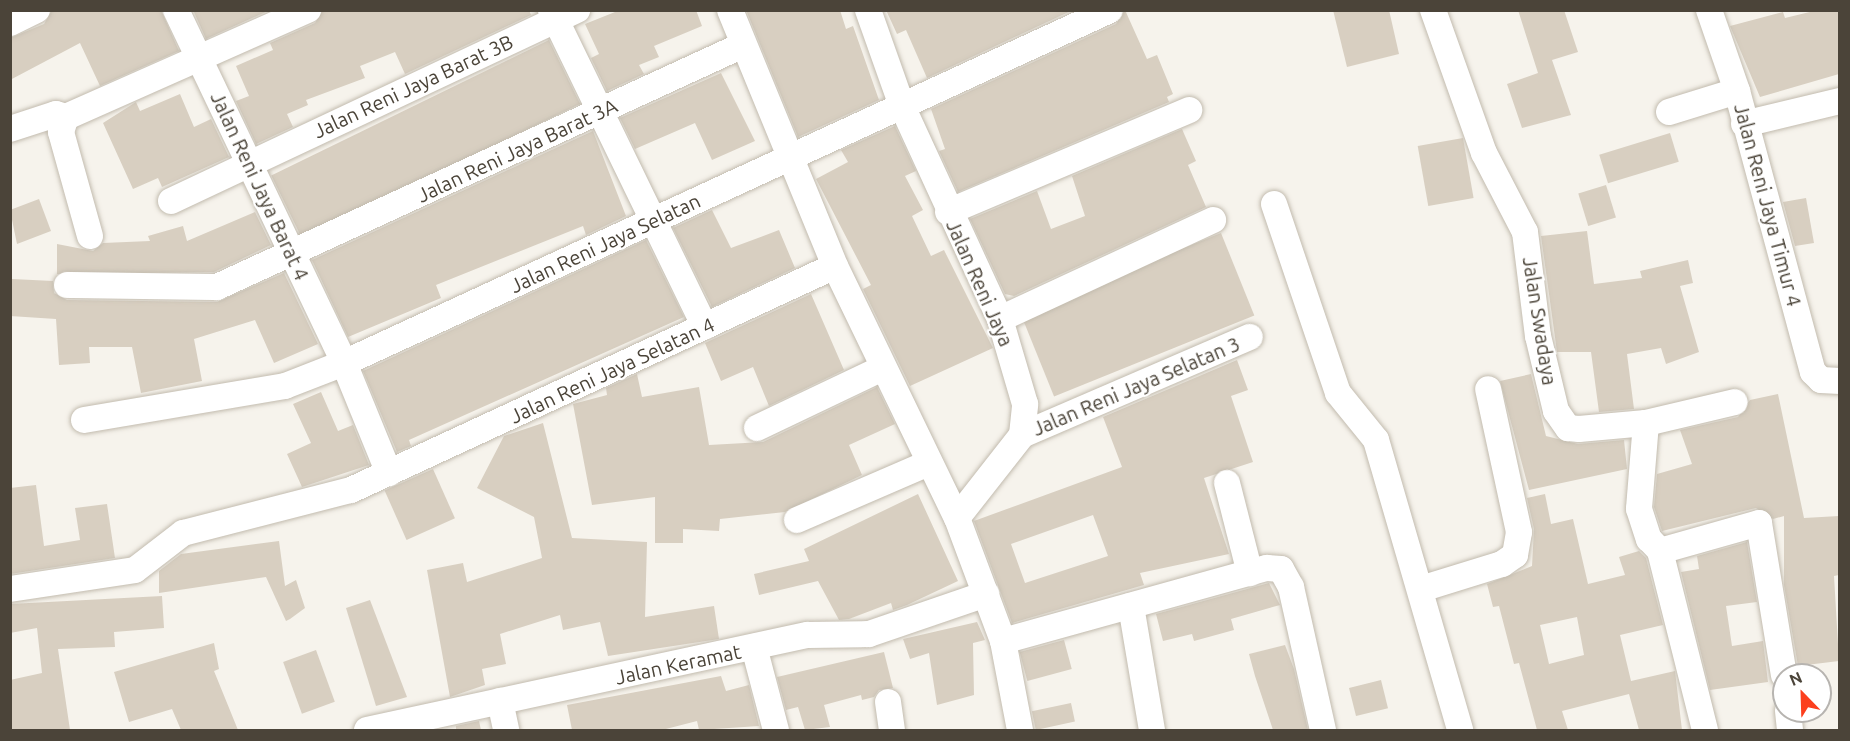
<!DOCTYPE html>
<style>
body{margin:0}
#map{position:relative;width:1850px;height:741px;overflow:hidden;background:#f6f3ec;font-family:Ubuntu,sans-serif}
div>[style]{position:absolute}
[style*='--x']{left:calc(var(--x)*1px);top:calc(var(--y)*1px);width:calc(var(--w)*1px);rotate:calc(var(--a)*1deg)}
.building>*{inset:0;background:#d8cfc1;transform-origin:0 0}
.roads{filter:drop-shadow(0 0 2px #c2bbae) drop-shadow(0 0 2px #c2bbae)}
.minor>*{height:26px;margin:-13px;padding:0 13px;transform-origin:13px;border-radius:13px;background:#fff}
span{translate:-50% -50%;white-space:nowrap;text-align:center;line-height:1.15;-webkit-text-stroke:4.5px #fff;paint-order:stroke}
.street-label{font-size:20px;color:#4b4439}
.frame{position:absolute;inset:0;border:12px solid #4b4439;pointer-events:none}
.north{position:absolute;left:1772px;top:663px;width:60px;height:60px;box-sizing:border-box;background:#fff;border:2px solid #b7b4b0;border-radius:50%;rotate:337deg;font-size:16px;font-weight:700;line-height:24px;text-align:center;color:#4b4439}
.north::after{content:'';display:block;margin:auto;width:21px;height:27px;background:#fc3f1d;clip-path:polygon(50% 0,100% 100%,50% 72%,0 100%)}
</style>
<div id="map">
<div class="building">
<div style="clip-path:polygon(52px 10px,161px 10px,179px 51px,100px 86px,80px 43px,10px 80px,10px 38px,44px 24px)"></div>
<div style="clip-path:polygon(193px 10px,270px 10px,206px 39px)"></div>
<div style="clip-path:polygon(323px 10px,529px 10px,531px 15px,405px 74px,395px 52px,360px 66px,365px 78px,306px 100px,308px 105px,287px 114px,293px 127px,256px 144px,236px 101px,249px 96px,236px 66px,273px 50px,270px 43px,315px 23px)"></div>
<div style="clip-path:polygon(620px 10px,696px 10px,702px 26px,654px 46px,659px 57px,639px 65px,644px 74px,607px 91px,591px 58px,599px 54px,585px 24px)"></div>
<div style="clip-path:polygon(746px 10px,840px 10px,846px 29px,853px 26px,879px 100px,798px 137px)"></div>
<div style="clip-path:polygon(886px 10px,1073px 10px,927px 78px,906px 30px,897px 34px)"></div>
<div style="clip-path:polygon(1125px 10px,1147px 59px,1157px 55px,1173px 94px,1167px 97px,1169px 102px,958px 192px,939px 151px,945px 149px,931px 109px,1116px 24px)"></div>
<div style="clip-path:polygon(1333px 10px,1389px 10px,1399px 54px,1347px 67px)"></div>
<div style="clip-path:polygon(1518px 10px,1564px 10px,1578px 52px,1552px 60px,1571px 115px,1522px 128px,1507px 84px,1538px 73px)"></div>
<div style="clip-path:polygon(1818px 10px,1839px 10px,1839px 74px,1760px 97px,1730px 26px,1783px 12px,1785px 18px)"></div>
<div style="left:549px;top:40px;width:71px;height:309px;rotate:64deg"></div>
<div style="clip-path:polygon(721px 73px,755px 141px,712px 160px,695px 123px,635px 149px,620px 118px)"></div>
<div style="clip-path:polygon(180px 94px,194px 127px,211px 119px,229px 157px,162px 187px,158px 178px,133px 189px,103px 123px,136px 102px,140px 111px)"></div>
<div style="clip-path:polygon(895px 126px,916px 171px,905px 176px,923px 210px,912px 216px,931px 256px,944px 250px,993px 348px,910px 386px,863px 289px,871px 285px,816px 179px,848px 162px,841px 150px)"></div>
<div style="clip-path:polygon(1182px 129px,1196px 161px,1188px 165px,1206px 207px,1014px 296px,1005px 294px,970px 219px,1037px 191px,1051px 229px,1085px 216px,1072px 176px)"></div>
<div style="clip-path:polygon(593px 131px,626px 216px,586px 235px,583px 226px,436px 285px,441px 298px,348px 337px,312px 260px)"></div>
<div style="left:1670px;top:133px;width:30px;height:74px;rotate:73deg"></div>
<div style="left:1463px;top:138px;width:61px;height:46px;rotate:80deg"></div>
<div style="left:1606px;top:185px;width:34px;height:29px;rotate:73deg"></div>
<div style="clip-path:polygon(1806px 198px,1814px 243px,1795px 246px,1783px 202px)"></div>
<div style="clip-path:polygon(39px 199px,51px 231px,17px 244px,10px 210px)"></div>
<div style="clip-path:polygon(712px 210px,731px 248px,779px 230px,795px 268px,712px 307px,673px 228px)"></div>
<div style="clip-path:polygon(255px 212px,271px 245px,214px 272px,57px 274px,57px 244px,93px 251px,103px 243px,150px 241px,148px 236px,183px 226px,187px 241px)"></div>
<div style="clip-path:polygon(1587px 231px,1594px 284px,1642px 278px,1640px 271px,1688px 260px,1693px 283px,1680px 286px,1699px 352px,1666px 364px,1661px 348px,1627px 354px,1634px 409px,1599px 412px,1591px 352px,1557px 352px,1541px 236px)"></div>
<div style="left:1221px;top:233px;width:89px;height:216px;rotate:68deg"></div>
<div style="clip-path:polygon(646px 240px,684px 317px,409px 440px,411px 446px,397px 452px,363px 371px)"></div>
<div style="clip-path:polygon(284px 273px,318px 344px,274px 363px,255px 320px,194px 339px,202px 381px,141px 393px,132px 347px,89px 347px,90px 363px,59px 365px,56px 319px,10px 316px,12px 279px,53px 281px,54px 293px,67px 300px,217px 302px)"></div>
<div style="clip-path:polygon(811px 294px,844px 370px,769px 406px,753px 367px,721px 381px,705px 343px)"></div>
<div style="clip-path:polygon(evenodd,1237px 360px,1248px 390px,1231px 396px,1253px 462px,1204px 478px,1229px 554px,1140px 573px,1144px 585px,1012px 623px,974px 521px,1122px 467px,1103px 417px,1237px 360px,1093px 515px,1108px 556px,1025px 583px,1011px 544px,1093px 515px)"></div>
<div style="clip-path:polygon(637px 374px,642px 397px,699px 387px,709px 445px,763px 442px,877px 387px,895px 424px,849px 445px,862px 475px,785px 512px,720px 519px,719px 531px,683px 529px,683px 543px,655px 543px,655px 497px,592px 505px,573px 404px,607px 395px,606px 388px)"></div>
<div style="clip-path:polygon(1531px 374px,1546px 436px,1578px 444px,1624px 440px,1627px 469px,1529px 490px,1500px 381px)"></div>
<div style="clip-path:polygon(321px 392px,338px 431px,353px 425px,369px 465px,302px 487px,287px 454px,311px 443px,293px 404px)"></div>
<div style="clip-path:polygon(1778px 394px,1804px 518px,1839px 516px,1839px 575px,1834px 576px,1839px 661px,1798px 666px,1784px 585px,1784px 516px,1773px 519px,1756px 508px,1662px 531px,1654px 507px,1657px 474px,1692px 464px,1680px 430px,1738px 417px,1750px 400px)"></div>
<div style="clip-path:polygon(543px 423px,572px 538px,647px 542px,645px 617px,714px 606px,719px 639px,608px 656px,600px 622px,563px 630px,560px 615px,500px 634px,506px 664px,482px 669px,485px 685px,450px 697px,427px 570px,463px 563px,467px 582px,542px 558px,534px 517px,477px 488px,504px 436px)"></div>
<div style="left:433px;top:469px;width:54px;height:53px;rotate:66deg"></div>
<div style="clip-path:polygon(36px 485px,44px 546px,80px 540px,75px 508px,107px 504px,115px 558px,10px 574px,10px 488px)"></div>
<div style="clip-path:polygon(918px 494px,958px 581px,907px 605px,893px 610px,891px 603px,849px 619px,839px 620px,818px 581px,759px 595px,754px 574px,809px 561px,804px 549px)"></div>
<div style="clip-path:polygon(evenodd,1545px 494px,1551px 524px,1573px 519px,1588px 584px,1625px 575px,1619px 557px,1639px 551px,1646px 558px,1663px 625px,1620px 635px,1631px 681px,1675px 671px,1682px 730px,1639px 730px,1629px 694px,1562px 711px,1568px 730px,1537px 730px,1519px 663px,1514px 664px,1499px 606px,1493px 607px,1487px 584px,1532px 566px,1534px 529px,1527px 498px,1545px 494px,1577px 617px,1584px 655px,1549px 664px,1540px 625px,1577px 617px)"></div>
<div style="clip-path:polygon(279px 541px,285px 586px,296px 580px,305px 608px,290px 619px,286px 621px,266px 577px,159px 593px,159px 571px,181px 554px)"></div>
<div style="clip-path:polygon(1747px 542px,1757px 602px,1726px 606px,1732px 646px,1763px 641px,1768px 682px,1710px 690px,1681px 572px,1699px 569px,1697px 556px)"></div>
<div style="clip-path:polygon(1269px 583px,1280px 605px,1231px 619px,1234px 630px,1194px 641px,1192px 634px,1163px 641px,1156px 614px)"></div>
<div style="clip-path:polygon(162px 596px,164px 628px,114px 632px,115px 647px,58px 649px,70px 730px,10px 730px,10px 680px,42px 673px,37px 628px,10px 633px,10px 604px)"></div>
<div style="clip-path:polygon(370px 600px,407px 697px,376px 706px,346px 608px)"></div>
<div style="clip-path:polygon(977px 622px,985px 640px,973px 643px,974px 695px,937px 705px,929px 653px,910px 659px,903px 639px)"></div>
<div style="left:1064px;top:640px;width:30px;height:46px;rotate:75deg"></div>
<div style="clip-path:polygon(214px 643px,219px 669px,214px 671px,238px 730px,181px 730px,172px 709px,129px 722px,114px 672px)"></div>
<div style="clip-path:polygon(1285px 645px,1294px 669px,1308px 730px,1273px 730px,1255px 676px,1249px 654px)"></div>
<div style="left:316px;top:650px;width:55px;height:35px;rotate:70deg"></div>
<div style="clip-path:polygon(884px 652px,893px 688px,879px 690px,874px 697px,862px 700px,861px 695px,824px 705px,830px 727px,805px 730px,798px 707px,786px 710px,777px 677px)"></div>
<div style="clip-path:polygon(721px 676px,726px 691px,749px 685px,759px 726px,699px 730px,697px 721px,662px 730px,572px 730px,567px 705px)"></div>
<div style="left:1381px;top:680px;width:29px;height:33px;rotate:76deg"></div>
<div style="left:1071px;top:703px;width:19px;height:40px;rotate:78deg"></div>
<div style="clip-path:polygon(479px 721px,481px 730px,456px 730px,456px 726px)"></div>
</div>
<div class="roads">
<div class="minor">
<div style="--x:176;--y:10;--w:391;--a:64.5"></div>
<div style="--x:344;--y:363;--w:119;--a:67.8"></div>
<div style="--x:551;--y:10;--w:352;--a:64.1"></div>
<div style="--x:730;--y:10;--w:277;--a:67.7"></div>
<div style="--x:835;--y:266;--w:280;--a:64.2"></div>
<div style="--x:957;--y:518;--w:105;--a:-51.9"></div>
<div style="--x:1022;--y:435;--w:31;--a:-84"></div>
<div style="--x:1025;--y:404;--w:89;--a:-106.4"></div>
<div style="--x:1000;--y:319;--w:234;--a:-114.7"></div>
<div style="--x:902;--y:106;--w:102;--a:-109.5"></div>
<div style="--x:1433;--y:10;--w:152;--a:70.4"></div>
<div style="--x:1484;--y:153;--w:89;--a:62.6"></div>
<div style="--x:1525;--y:232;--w:105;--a:82.9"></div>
<div style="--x:1538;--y:336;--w:77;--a:76.5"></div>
<div style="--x:1556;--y:411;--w:21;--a:55"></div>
<div style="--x:1568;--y:428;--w:11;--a:5"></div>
<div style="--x:1579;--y:429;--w:67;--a:-5.1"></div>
<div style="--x:1646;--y:423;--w:86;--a:94.7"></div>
<div style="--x:1639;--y:509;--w:32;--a:72"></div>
<div style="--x:1649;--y:539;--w:16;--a:47"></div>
<div style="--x:1660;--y:551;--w:185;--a:75.9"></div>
<div style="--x:1709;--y:10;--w:86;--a:70.9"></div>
<div style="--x:1737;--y:91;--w:291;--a:74.9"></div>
<div style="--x:1813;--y:372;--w:11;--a:45"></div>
<div style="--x:1821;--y:380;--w:19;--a:3"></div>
<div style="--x:10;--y:23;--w:30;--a:-26"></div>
<div style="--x:1669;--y:112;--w:71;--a:-17.2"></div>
<div style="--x:1744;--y:124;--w:99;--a:-13.5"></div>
<div style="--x:10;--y:129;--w:48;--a:-18.1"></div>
<div style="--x:56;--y:114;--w:10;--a:17"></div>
<div style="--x:171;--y:201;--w:449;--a:-25.2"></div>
<div style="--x:1274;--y:204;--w:200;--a:71.3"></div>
<div style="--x:1338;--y:393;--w:60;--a:51"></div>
<div style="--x:1376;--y:440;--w:302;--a:73.8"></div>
<div style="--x:948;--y:212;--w:262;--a:-22.9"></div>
<div style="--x:90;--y:236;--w:108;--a:-105.6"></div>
<div style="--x:61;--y:132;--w:16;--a:-72"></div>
<div style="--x:66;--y:117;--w:265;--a:-23.9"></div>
<div style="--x:67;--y:285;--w:150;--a:0.8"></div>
<div style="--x:217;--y:287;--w:579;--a:-24.71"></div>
<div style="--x:1000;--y:319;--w:235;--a:-24.9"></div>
<div style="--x:84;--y:420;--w:204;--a:-9.6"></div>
<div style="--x:285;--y:386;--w:63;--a:-21.3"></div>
<div style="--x:344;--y:363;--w:843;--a:-24.74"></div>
<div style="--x:1646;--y:423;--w:91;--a:-13.3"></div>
<div style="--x:757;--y:428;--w:140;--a:-25.5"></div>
<div style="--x:1022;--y:435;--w:248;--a:-23.3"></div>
<div style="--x:1227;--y:483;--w:93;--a:75.7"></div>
<div style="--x:957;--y:518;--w:131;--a:69.5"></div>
<div style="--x:1003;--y:641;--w:91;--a:79.2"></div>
<div style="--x:797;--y:520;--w:144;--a:-23.4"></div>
<div style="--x:1660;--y:551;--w:103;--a:-15.8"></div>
<div style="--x:1759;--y:523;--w:154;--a:80.7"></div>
<div style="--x:10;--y:589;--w:126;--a:-8.6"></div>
<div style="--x:135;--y:570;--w:61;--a:-37.6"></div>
<div style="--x:183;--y:533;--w:173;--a:-14.4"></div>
<div style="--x:351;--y:490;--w:533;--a:-24.84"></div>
<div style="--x:1421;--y:589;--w:85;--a:-17.2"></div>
<div style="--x:1502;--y:564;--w:16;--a:-35"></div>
<div style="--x:1515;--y:555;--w:23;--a:-80"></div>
<div style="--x:1519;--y:532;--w:146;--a:-102.2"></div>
<div style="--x:1131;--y:606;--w:126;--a:80.4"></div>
<div style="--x:1003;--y:641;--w:274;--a:-15.5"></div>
<div style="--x:1267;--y:568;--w:14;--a:4"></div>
<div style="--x:1281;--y:569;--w:21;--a:61"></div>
<div style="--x:1291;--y:587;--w:147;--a:77.4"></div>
<div style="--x:754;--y:647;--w:86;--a:75.2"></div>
<div style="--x:500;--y:701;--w:30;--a:78"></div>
<div style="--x:888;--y:702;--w:28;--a:82"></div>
<div style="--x:1788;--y:711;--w:19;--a:84"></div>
<div style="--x:367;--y:730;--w:451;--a:-12.2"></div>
<div style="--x:808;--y:635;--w:61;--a:-0.9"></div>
<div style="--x:869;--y:634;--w:124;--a:-18.9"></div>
</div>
</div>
<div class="street-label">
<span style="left:413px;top:86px;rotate:-25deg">Jalan Reni Jaya Barat 3B</span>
<span style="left:517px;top:150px;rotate:-25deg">Jalan Reni Jaya Barat 3A</span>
<span style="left:260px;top:186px;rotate:65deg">Jalan Reni Jaya Barat 4</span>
<span style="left:1768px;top:205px;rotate:75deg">Jalan Reni Jaya Timur 4</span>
<span style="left:605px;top:243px;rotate:-25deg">Jalan Reni Jaya Selatan</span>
<span style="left:980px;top:283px;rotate:66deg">Jalan Reni Jaya</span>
<span style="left:1540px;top:321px;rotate:81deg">Jalan Swadaya</span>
<span style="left:612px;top:370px;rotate:-25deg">Jalan Reni Jaya Selatan 4</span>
<span style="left:1136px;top:386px;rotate:-23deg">Jalan Reni Jaya Selatan 3</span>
<span style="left:678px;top:664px;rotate:-12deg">Jalan Keramat</span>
</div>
<div class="frame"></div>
<div class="north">N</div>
</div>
